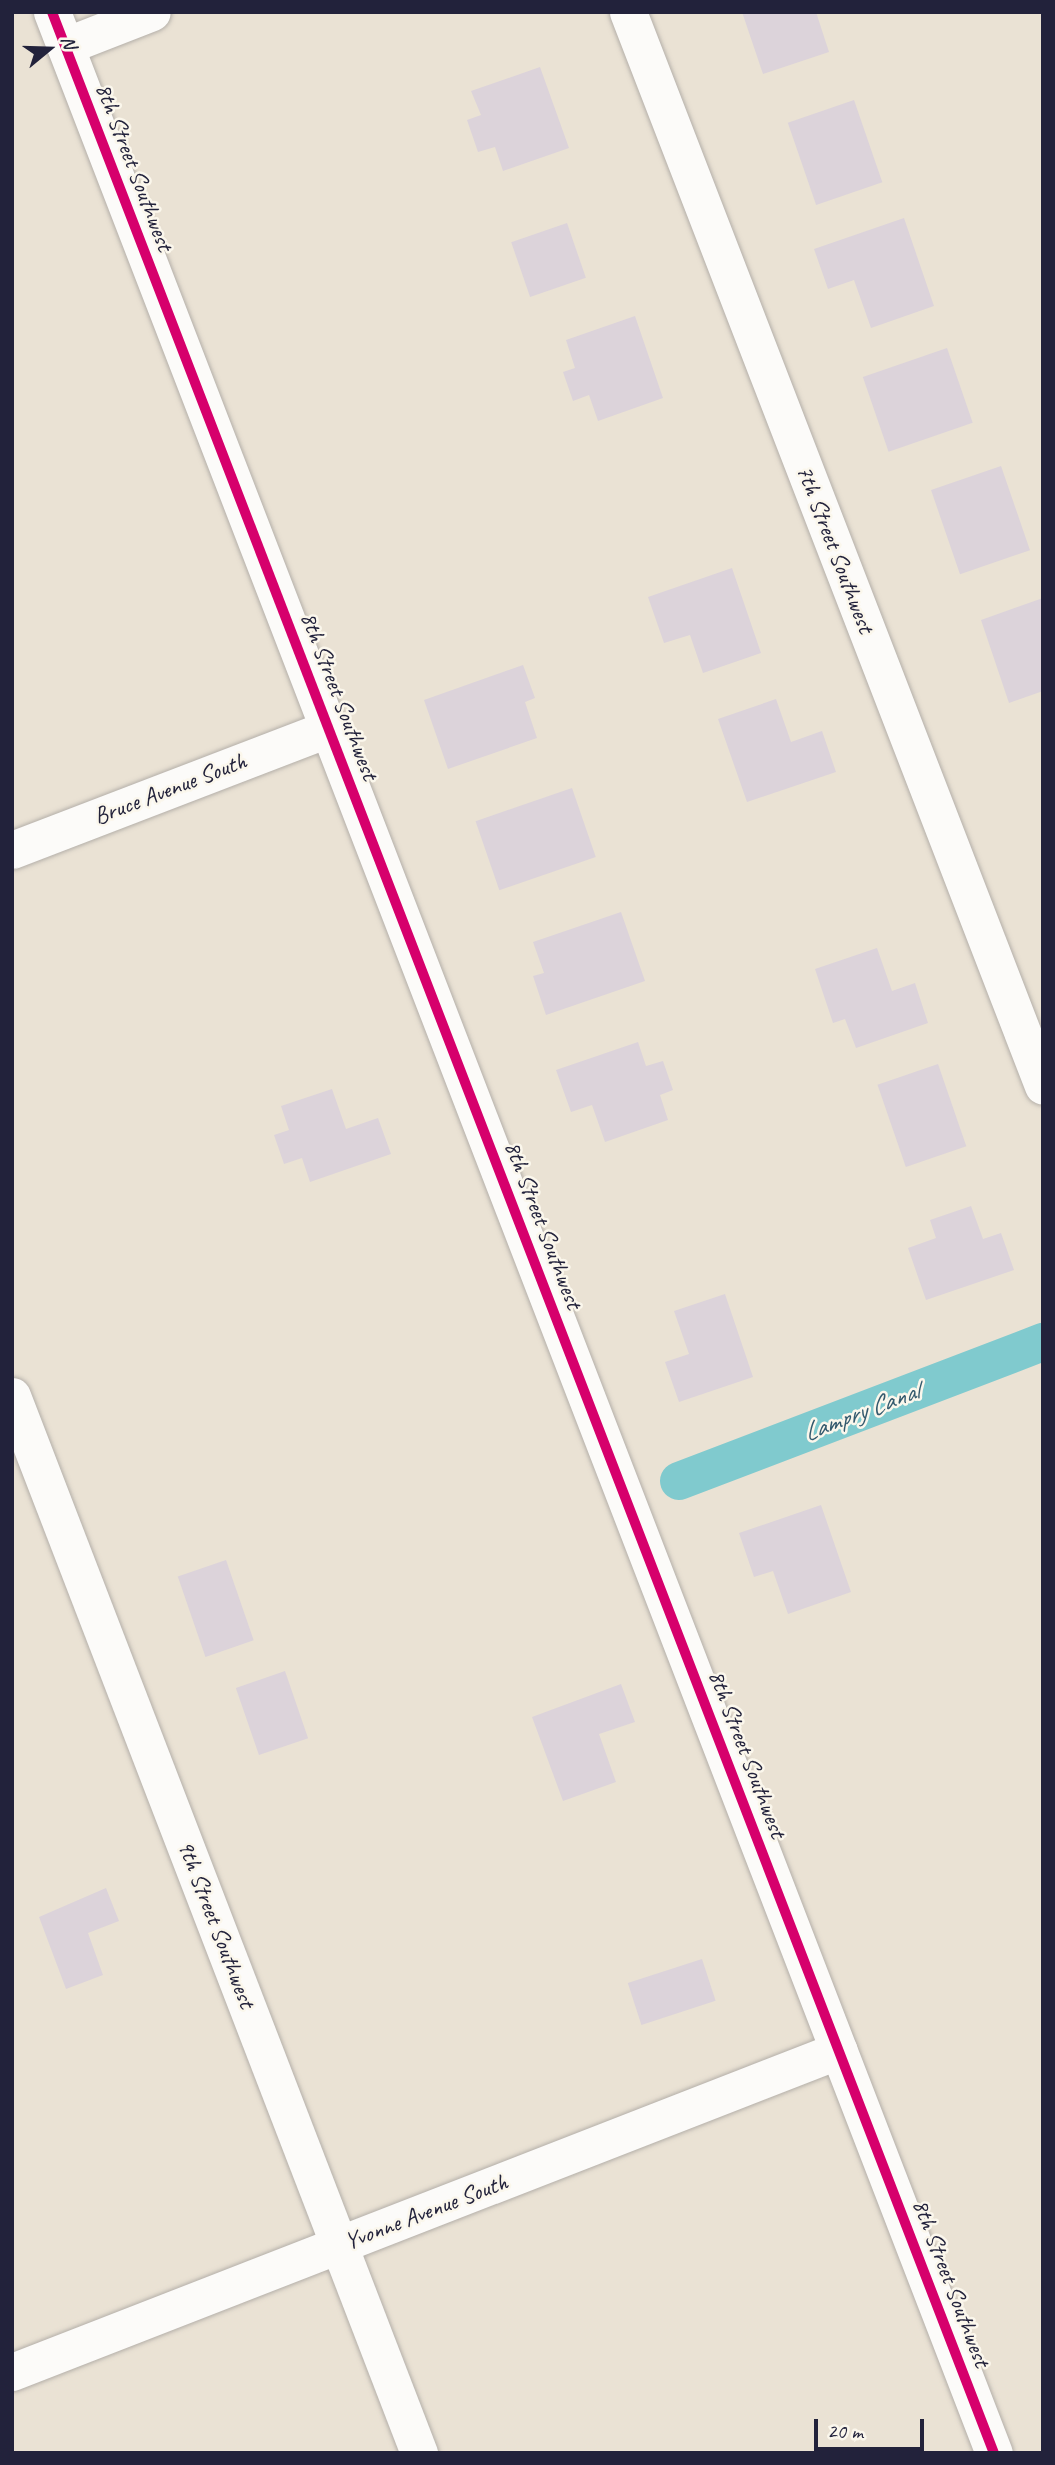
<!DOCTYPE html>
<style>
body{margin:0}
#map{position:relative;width:1055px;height:2465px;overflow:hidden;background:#eae2d4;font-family:Caveat,sans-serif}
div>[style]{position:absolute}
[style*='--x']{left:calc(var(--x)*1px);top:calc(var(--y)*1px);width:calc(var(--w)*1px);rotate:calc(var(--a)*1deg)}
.canal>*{height:38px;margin:-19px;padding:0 19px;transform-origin:19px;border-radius:19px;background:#80cace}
.building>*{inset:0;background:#dcd3da;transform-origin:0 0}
.roads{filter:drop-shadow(0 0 2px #b4afa9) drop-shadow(0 0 2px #b4afa9)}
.minor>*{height:37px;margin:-18.5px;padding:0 18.5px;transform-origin:18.5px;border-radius:18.5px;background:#fcfbf9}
.cycleway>*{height:10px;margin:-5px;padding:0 5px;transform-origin:5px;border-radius:5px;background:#d6006c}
span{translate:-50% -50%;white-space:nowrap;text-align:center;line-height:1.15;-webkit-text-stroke:5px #fbf7ec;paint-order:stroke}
.street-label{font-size:24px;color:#22223b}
.water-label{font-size:26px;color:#33596d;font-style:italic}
.frame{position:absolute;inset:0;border:14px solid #22223b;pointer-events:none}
.north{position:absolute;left:14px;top:14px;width:70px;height:70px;-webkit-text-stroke:5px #fbf7ec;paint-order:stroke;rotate:71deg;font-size:19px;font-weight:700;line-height:28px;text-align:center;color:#22223b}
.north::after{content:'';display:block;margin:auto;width:24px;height:32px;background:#22223b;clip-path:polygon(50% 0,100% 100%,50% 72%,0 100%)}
.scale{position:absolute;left:814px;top:2419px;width:110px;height:32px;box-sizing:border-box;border:4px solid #22223b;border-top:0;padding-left:9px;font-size:21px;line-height:24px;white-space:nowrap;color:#22223b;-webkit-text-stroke:5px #fbf7ec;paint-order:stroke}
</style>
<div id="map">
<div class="canal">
<div style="--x:679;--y:1481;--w:390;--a:-20.9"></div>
</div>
<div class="building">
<div style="clip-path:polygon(742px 12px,816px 12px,829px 52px,763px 74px)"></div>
<div style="clip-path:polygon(540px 67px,569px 148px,503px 171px,495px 147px,478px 152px,467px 120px,481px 115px,471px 91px)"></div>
<div style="left:854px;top:100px;width:87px;height:70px;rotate:71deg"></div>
<div style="clip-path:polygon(904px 218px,934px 306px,871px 328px,854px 280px,828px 289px,814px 249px)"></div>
<div style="left:567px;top:223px;width:58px;height:59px;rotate:71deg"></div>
<div style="clip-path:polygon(635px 316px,663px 398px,598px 421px,589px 395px,573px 401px,563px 372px,575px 368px,566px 340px)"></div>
<div style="left:947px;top:348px;width:79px;height:89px;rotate:71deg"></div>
<div style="left:1001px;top:466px;width:89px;height:74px;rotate:71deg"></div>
<div style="clip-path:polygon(732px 568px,761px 653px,703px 673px,690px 635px,664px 643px,648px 597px)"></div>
<div style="clip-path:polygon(1043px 598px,1043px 691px,1009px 703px,981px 620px)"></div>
<div style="clip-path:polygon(523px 665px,535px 698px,525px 702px,537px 738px,448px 769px,424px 700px)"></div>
<div style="clip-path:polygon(776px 699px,791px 742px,822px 731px,836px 772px,747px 802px,718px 719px)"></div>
<div style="left:572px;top:788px;width:73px;height:102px;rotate:71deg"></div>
<div style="clip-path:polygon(621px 912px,645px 981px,546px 1015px,533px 976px,544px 973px,533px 942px)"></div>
<div style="clip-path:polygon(877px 948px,892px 991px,915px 983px,928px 1023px,856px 1048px,845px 1019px,833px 1023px,815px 969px)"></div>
<div style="clip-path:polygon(638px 1042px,646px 1066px,663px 1061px,673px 1090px,660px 1095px,668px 1120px,605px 1142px,592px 1105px,571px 1112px,556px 1070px)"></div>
<div style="left:938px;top:1064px;width:87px;height:64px;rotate:71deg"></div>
<div style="clip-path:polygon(332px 1089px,346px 1129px,378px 1118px,391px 1154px,310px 1182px,302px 1158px,284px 1164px,274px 1135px,289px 1130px,281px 1106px)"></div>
<div style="clip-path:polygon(971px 1206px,983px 1239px,1001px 1233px,1014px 1270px,926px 1300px,908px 1248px,936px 1238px,930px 1220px)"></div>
<div style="clip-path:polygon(725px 1294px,753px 1377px,679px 1402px,665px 1362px,689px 1354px,674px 1311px)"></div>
<div style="clip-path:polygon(821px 1505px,851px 1592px,788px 1614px,773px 1571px,754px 1577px,739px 1533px)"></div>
<div style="left:226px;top:1560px;width:85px;height:51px;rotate:71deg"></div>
<div style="left:285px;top:1671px;width:71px;height:52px;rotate:71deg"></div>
<div style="clip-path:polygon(621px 1684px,635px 1722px,599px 1734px,616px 1782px,563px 1801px,532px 1717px)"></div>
<div style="clip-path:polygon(106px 1888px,119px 1921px,88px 1933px,103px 1975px,66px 1989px,39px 1917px)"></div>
<div style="left:702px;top:1959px;width:44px;height:78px;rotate:72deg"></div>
</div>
<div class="roads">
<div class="minor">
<div style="--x:52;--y:12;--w:2616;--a:68.9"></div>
<div style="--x:628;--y:12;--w:1151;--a:68.87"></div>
<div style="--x:65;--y:46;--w:93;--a:-21.3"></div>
<div style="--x:12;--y:850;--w:338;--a:-21"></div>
<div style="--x:12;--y:1396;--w:1133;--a:68.94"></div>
<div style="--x:12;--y:2372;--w:887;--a:-21.27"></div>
</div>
</div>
<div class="cycleway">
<div style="--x:52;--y:12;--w:2616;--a:68.9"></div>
</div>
<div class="street-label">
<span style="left:134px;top:167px;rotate:69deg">8th Street Southwest</span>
<span style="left:835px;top:549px;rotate:69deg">7th Street Southwest</span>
<span style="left:339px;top:696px;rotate:69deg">8th Street Southwest</span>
<span style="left:170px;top:789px;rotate:-21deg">Bruce Avenue South</span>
<span style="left:543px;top:1225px;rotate:69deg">8th Street Southwest</span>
<span style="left:747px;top:1754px;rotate:69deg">8th Street Southwest</span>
<span style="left:216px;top:1924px;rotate:69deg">9th Street Southwest</span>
<span style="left:426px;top:2212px;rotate:-21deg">Yvonne Avenue South</span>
<span style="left:951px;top:2283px;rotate:69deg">8th Street Southwest</span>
</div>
<div class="water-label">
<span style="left:861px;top:1412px;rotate:-21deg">Lampry Canal</span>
</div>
<div class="frame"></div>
<div class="north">N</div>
<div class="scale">20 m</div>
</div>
